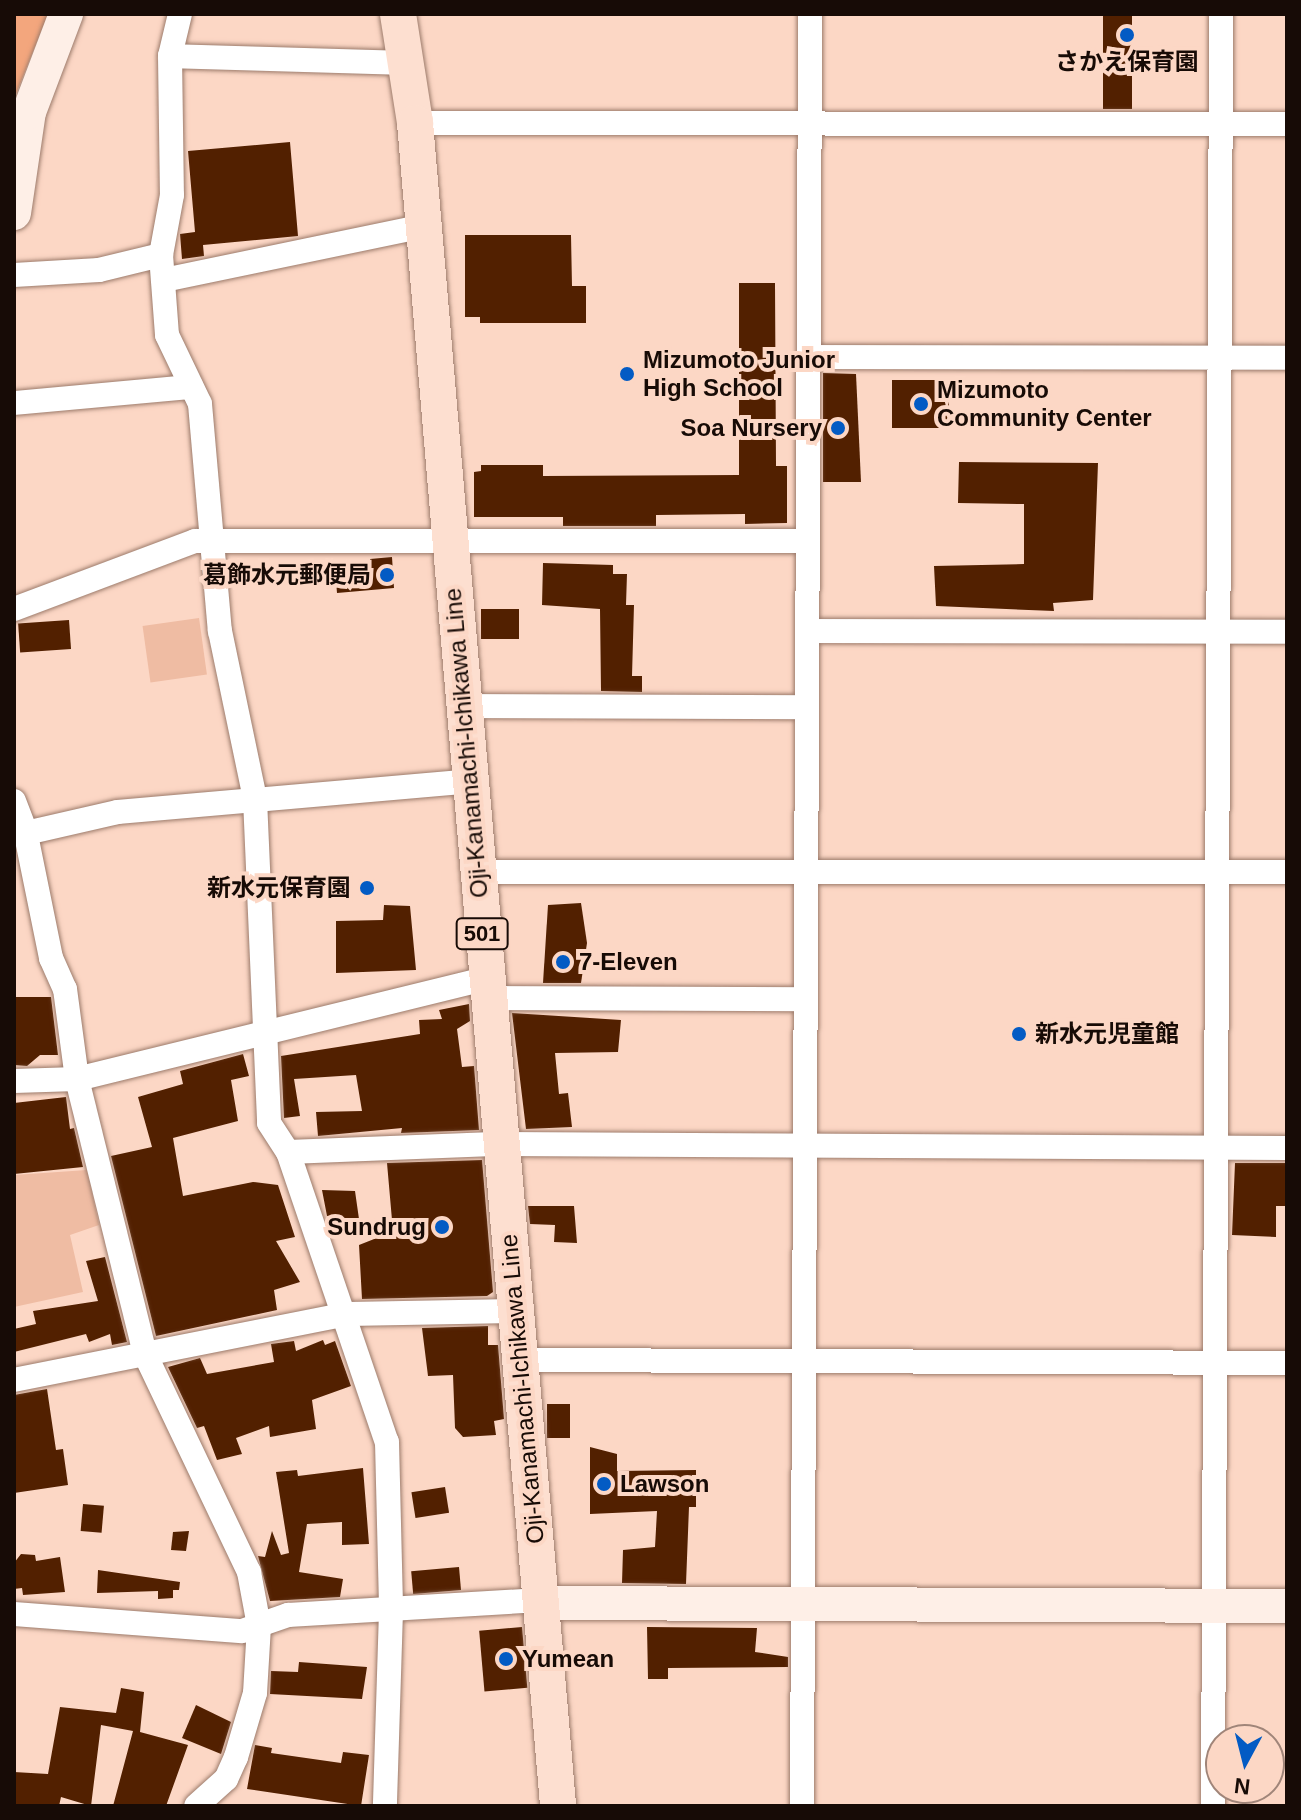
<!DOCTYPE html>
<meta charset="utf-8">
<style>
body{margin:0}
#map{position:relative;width:1301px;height:1820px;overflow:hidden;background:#fcd7c5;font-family:Helvetica,"Noto Sans JP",sans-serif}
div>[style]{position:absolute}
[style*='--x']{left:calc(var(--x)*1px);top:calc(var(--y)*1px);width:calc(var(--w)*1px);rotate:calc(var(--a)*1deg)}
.green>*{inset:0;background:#efbca3;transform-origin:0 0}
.water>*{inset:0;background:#f3a67d}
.building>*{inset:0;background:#522000;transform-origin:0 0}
.roads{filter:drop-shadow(0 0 2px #9c7b6b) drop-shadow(0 0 2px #9c7b6b)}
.street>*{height:24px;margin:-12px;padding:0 12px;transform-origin:12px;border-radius:12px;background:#fff}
.secondary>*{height:34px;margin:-17px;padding:0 17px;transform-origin:17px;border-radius:17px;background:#feefe7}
.primary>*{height:36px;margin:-18px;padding:0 18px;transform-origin:18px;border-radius:18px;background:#fddfd0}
.dots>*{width:22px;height:22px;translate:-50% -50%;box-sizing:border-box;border:4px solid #fcd7c5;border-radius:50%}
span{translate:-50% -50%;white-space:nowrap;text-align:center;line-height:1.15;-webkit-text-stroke:8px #fcd7c5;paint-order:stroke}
.shield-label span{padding:2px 6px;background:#fcd7c5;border:2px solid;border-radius:6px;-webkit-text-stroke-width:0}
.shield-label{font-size:22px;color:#170b06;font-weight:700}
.poi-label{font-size:24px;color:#170b06;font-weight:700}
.left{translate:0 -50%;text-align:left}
.right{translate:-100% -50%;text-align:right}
.street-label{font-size:24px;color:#170b06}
.frame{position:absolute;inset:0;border:16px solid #170b06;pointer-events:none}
.north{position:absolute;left:1205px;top:1724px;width:80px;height:80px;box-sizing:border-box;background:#fcd7c5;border:2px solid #a08579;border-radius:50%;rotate:187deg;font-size:22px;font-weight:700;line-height:32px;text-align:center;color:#170b06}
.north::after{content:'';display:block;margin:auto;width:28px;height:36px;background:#035bc4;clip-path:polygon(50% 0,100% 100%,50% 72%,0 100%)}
</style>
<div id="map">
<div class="green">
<div style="left:199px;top:618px;width:57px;height:57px;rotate:82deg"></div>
<div style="clip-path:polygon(87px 1170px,99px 1225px,70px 1235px,83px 1292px,14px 1307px,14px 1175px)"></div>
</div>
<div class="water">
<div style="clip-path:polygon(14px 14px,48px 14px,14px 99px)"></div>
</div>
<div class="building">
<div style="left:1103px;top:14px;width:29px;height:95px"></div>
<div style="clip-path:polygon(290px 142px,298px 236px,203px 245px,204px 256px,182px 259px,180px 234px,195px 232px,188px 151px)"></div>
<div style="clip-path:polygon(465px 235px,571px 235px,572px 286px,586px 286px,586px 323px,480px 323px,480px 317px,465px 317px)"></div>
<div style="clip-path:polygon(739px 283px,775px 283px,776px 466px,787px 466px,787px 523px,745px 524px,745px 514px,656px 515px,656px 526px,563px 526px,563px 517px,474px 517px,474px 472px,481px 471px,481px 465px,543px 465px,543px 476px,739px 475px)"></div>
<div style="clip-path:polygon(823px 373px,856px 374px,861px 482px,823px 482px)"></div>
<div style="left:892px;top:380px;width:57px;height:48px"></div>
<div style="clip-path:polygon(959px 462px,1098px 463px,1093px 600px,1053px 603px,1054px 611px,936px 606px,934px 566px,1024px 564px,1024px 504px,958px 503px)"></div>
<div style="clip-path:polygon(392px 557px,394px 588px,337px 593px,335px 569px,371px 566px,370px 559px)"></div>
<div style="clip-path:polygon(543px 563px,613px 565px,613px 574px,627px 574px,626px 605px,634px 605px,632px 676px,642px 676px,642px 692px,601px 691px,600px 609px,542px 605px)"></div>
<div style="left:481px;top:609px;width:38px;height:30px"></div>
<div style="left:69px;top:620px;width:29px;height:51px;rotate:86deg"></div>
<div style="clip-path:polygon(581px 903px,587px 943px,581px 983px,543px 983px,548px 905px)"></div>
<div style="clip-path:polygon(384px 905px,410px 906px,416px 970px,336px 973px,336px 921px,383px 920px)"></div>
<div style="clip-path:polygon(14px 997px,51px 997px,58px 1055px,40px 1055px,27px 1066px,14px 1065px)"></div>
<div style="clip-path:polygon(469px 1004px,470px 1021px,457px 1029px,462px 1067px,474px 1066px,479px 1130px,401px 1133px,402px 1128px,318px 1136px,316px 1112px,362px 1111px,356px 1075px,294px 1079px,300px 1116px,284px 1118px,281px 1056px,420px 1034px,419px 1020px,442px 1019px,439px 1010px)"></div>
<div style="clip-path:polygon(512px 1013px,621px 1020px,618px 1052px,555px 1053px,559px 1094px,568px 1093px,572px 1127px,526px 1129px)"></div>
<div style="clip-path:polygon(243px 1054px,249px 1076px,231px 1080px,238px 1121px,173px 1138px,183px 1196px,253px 1182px,278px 1185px,295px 1237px,276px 1241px,300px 1282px,274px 1290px,277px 1310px,156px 1336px,111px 1156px,152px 1147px,138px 1097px,183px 1084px,180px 1071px)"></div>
<div style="clip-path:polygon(66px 1097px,70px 1129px,74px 1128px,83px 1167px,14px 1174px,14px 1103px)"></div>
<div style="clip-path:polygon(482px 1160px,493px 1292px,487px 1296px,362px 1299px,359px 1245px,407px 1226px,405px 1218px,392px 1220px,387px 1163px)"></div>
<div style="clip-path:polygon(1235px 1163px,1287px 1163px,1287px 1206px,1276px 1206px,1276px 1237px,1232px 1235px)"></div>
<div style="clip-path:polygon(322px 1190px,355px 1191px,360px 1226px,340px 1229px,341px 1215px,327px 1216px)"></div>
<div style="clip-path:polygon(528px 1206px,574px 1206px,577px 1243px,554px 1242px,555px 1225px,530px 1224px)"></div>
<div style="clip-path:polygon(105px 1257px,127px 1342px,112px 1345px,110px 1334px,89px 1342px,86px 1334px,14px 1352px,14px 1329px,36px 1324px,33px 1311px,98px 1301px,86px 1261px)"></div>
<div style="clip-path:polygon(488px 1326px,488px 1345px,498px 1345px,504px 1419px,494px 1421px,496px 1435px,463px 1437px,455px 1428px,453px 1375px,428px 1376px,422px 1328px)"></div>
<div style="clip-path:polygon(323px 1340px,325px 1345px,335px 1341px,351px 1386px,312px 1400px,316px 1429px,270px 1437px,269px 1426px,236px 1438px,242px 1454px,217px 1460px,204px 1426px,197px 1428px,168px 1367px,200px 1358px,207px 1374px,274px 1362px,271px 1344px,294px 1341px,296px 1351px)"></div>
<div style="clip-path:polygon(47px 1389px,56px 1450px,63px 1449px,68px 1485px,14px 1493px,14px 1395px)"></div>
<div style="left:547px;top:1404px;width:23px;height:34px"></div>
<div style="clip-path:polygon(590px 1447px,617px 1454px,617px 1471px,696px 1470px,696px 1507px,689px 1507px,686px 1584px,622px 1583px,623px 1550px,655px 1547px,657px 1511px,590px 1514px)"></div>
<div style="clip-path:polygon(363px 1468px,369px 1544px,342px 1545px,342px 1522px,307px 1524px,299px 1572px,343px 1579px,340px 1597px,270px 1601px,258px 1556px,265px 1557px,272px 1531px,281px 1555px,289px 1553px,276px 1472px,297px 1470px,298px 1476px)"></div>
<div style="left:445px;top:1487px;width:26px;height:34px;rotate:81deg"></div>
<div style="left:83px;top:1504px;width:21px;height:27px;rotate:5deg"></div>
<div style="clip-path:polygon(189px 1531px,186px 1551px,171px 1550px,173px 1532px)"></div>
<div style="clip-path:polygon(21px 1554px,35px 1555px,36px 1561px,60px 1557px,65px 1592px,23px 1595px,22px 1588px,14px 1589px,14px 1563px)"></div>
<div style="left:459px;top:1567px;width:23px;height:48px;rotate:85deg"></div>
<div style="clip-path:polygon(98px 1570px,180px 1582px,179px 1590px,173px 1590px,173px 1598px,158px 1599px,158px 1591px,97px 1593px)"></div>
<div style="left:522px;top:1627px;width:61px;height:43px;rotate:85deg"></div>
<div style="clip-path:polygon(647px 1627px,757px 1628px,755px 1652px,788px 1657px,788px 1667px,668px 1668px,668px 1679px,648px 1679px)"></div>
<div style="clip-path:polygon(299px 1662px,367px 1667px,362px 1699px,270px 1694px,271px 1671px,298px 1672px)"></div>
<div style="clip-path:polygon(121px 1688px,144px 1692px,140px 1732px,188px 1745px,166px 1806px,113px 1806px,133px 1731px,101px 1725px,91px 1806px,61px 1797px,59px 1806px,14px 1806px,14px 1772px,48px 1774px,60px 1707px,116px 1713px)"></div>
<div style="clip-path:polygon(196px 1705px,231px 1722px,221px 1754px,182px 1738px)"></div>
<div style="clip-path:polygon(255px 1745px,272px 1748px,271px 1753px,341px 1763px,343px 1752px,369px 1755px,361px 1806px,247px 1789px)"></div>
</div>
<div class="roads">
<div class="street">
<div style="--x:180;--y:14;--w:43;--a:103.4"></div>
<div style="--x:170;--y:56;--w:139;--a:89.2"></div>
<div style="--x:172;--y:195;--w:61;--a:100.4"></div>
<div style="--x:161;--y:255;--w:80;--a:85.7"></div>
<div style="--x:167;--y:335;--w:76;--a:64.4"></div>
<div style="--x:200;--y:404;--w:228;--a:85"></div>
<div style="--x:220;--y:631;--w:172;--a:78.2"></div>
<div style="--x:255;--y:799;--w:324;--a:87.5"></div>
<div style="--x:269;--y:1123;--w:35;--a:57"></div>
<div style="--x:288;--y:1152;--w:306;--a:71.2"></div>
<div style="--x:387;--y:1442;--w:169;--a:88.6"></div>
<div style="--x:391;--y:1611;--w:195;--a:91.8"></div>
<div style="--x:170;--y:56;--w:234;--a:1.7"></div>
<div style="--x:415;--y:123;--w:872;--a:0.07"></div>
<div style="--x:14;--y:275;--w:85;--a:-3.4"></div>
<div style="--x:99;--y:270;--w:64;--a:-13.6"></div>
<div style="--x:164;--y:280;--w:262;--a:-11.7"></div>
<div style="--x:809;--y:357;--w:478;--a:0.1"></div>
<div style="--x:14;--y:403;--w:178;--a:-5.2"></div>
<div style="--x:14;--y:609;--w:193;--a:-20.6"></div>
<div style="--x:195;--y:541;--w:612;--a:0"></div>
<div style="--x:807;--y:631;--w:480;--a:0.1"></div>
<div style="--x:463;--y:706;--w:343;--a:0.2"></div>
<div style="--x:14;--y:801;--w:31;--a:69"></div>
<div style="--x:25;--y:830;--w:131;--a:78.5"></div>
<div style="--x:51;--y:958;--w:34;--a:66"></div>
<div style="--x:65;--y:989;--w:91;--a:82.4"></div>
<div style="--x:77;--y:1079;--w:283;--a:76.1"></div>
<div style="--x:145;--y:1354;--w:242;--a:64.5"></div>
<div style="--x:249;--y:1572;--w:55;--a:79.5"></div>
<div style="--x:259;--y:1626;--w:67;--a:93.4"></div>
<div style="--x:255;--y:1693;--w:67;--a:106.5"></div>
<div style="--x:236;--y:1757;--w:24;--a:114"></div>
<div style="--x:226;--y:1779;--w:40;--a:138"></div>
<div style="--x:26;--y:833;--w:94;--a:-12.9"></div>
<div style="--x:118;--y:812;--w:353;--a:-5"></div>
<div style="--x:477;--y:872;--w:810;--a:0"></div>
<div style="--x:487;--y:998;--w:317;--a:0.2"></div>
<div style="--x:14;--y:1081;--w:63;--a:-1.8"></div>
<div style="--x:77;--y:1079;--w:420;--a:-13.8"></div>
<div style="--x:288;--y:1152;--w:212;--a:-2.2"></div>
<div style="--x:500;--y:1144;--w:787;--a:0.29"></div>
<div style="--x:520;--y:1360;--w:767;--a:0.22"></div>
<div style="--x:14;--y:1380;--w:338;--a:-11.2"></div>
<div style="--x:346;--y:1314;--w:170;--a:-1"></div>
<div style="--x:14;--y:1614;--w:229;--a:4.3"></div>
<div style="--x:242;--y:1631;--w:49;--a:-19.2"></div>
<div style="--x:288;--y:1615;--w:252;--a:-3.4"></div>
<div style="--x:802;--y:1806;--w:1792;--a:-89.74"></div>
<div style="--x:1213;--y:1806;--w:1792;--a:-89.74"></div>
</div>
<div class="secondary">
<div style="--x:14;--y:213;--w:102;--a:-81.6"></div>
<div style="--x:29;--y:112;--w:105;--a:-69.3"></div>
<div style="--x:540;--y:1603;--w:747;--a:0.23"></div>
</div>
<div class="primary">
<div style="--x:398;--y:14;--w:110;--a:81.1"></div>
<div style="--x:415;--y:123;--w:1689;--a:85.14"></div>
</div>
</div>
<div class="dots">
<div style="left:1127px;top:35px;background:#035bc4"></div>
<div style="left:627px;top:374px;background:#035bc4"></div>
<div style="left:921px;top:404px;background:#035bc4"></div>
<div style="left:838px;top:428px;background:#035bc4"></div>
<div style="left:387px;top:575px;background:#035bc4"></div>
<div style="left:367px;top:888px;background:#035bc4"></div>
<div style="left:563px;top:962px;background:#035bc4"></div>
<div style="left:1019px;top:1034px;background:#035bc4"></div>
<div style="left:442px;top:1227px;background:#035bc4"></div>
<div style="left:604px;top:1484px;background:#035bc4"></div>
<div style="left:506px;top:1659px;background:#035bc4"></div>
</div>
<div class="shield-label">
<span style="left:482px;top:934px">501</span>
</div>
<div class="poi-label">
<span style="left:1127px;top:62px">さかえ保育園</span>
<span class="left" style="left:643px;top:374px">Mizumoto Junior<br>High School</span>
<span class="left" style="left:937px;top:404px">Mizumoto<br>Community Center</span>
<span class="right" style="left:822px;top:428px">Soa Nursery</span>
<span class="right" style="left:371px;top:575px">葛飾水元郵便局</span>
<span class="right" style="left:351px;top:888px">新水元保育園</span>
<span class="left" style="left:579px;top:962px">7-Eleven</span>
<span class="left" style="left:1035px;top:1034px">新水元児童館</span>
<span class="right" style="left:426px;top:1227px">Sundrug</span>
<span class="left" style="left:620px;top:1484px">Lawson</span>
<span class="left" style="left:522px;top:1659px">Yumean</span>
</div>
<div class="street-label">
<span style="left:466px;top:743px;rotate:-95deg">Oji-Kanamachi-Ichikawa Line</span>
<span style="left:522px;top:1389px;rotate:-95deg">Oji-Kanamachi-Ichikawa Line</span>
</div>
<div class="frame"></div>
<div class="north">N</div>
</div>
